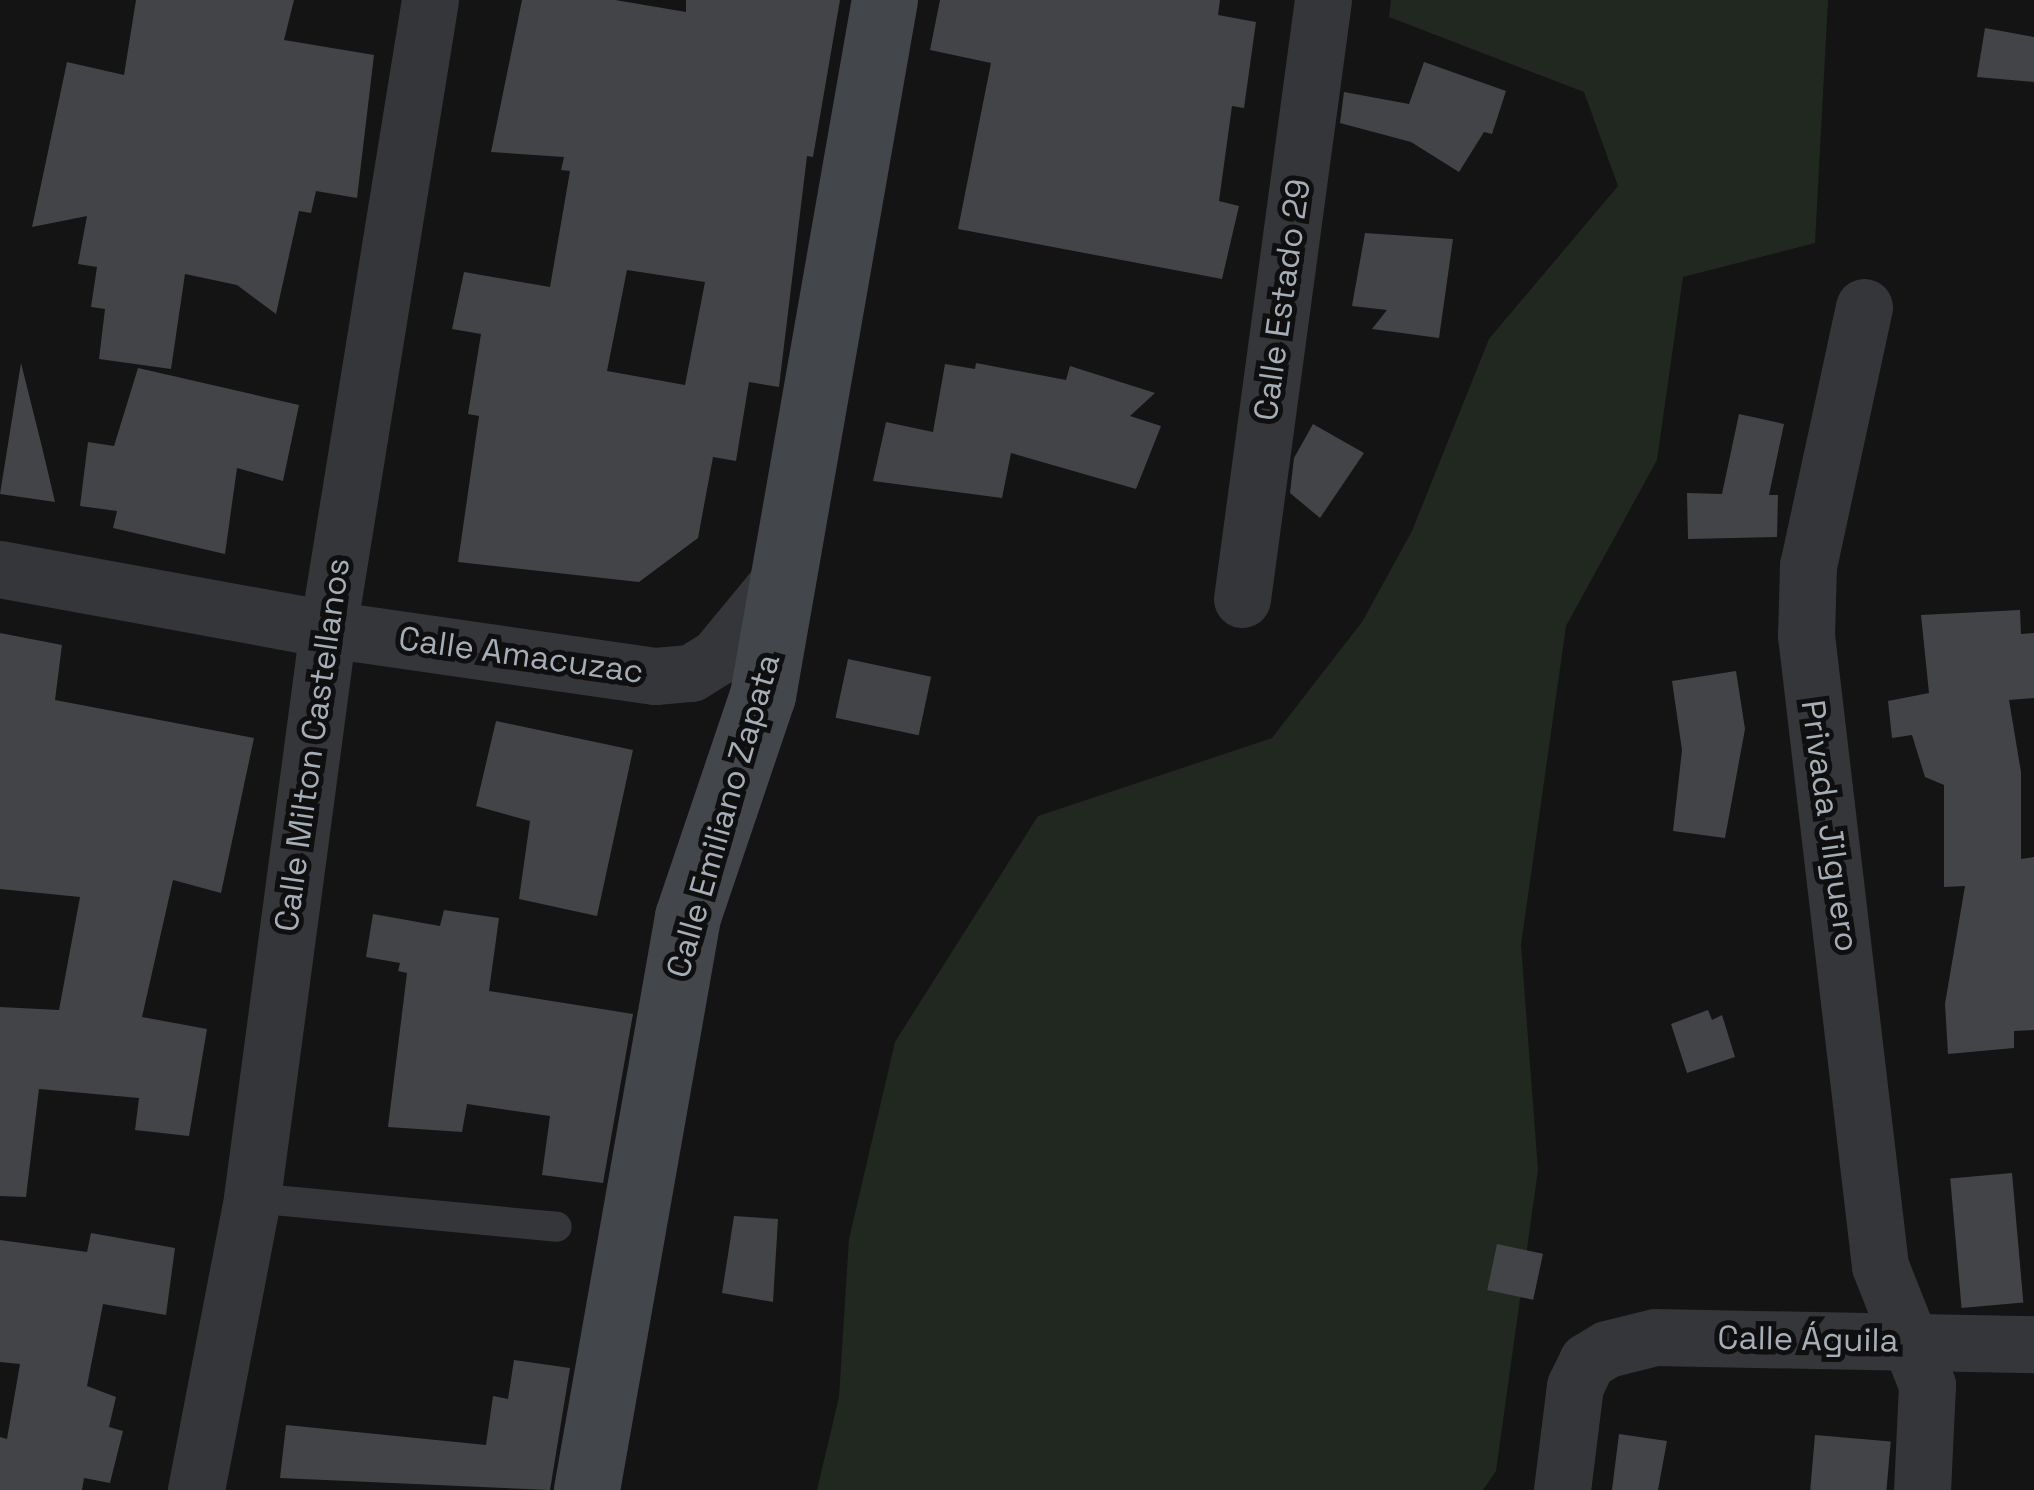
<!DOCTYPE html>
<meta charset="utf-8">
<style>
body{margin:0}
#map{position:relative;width:2034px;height:1490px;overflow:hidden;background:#141415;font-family:"Space Grotesk",sans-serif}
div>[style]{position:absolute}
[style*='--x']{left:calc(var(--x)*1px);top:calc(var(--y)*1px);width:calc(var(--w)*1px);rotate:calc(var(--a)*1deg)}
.green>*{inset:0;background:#202820}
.building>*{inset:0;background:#434448;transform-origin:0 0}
.lane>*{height:30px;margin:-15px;padding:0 15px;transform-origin:15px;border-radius:15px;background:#35363a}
.street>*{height:57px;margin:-28.5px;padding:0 28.5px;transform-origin:28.5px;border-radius:28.5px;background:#35363a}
.secondary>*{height:66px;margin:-33px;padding:0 33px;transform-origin:33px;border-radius:33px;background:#43464a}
span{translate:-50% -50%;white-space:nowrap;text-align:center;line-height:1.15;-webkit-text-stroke:10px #0f0f10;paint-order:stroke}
.street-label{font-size:33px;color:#a5adb6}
</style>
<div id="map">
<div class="green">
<div style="clip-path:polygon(1391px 0,1828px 0,1815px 243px,1683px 277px,1657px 460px,1566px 626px,1521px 945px,1538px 1170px,1496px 1471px,1483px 1490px,817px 1490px,839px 1397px,849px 1239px,895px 1042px,1038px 816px,1272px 738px,1362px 622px,1412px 531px,1489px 339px,1618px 186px,1584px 92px,1389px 17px)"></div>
</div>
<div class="building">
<div style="clip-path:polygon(136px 0,294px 0,284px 40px,374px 55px,357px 198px,316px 191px,311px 213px,299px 211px,276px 314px,237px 285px,185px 274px,171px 369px,99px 359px,105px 309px,91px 307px,97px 267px,78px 264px,87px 216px,32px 227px,67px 62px,124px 75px)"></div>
<div style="clip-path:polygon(evenodd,522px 0,615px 0,686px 12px,686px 0,840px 0,813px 157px,807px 156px,779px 387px,749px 382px,736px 461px,713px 457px,698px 538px,639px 582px,458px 562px,479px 416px,468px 414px,481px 334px,452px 329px,464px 272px,550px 287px,570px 171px,561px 170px,564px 157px,491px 152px,522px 0,627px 270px,705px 282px,685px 385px,607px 371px,627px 270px)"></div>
<div style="clip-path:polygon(940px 0,1220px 0,1218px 15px,1256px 22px,1244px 108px,1232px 106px,1219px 201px,1239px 206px,1222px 279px,958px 229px,991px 63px,930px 50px)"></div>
<div style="clip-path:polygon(1985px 28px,2034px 37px,2034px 82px,1977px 77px)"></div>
<div style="clip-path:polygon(1424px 62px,1506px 91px,1492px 134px,1484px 132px,1459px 172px,1411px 142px,1340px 123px,1344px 92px,1409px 104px)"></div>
<div style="clip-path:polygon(1365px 233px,1453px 239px,1439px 338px,1372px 329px,1387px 310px,1352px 306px)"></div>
<div style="clip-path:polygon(21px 363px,42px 447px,55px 502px,0 494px)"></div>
<div style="clip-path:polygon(976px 363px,1066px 380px,1070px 366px,1155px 393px,1130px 416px,1161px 426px,1136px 489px,1011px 453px,1002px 498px,873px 481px,886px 422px,933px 432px,945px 364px,975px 369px)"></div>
<div style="clip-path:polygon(138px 368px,299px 405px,283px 481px,237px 468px,225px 554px,113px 528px,117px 511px,80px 506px,88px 442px,114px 446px)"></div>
<div style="clip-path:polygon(1739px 414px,1784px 424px,1769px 495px,1778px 495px,1777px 537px,1688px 539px,1687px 493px,1722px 494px)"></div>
<div style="clip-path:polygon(1313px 424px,1364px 453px,1320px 518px,1290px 493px,1294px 458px)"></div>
<div style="clip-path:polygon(2020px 610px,2021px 634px,2034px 633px,2034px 698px,2009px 700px,2021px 772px,2021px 859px,2034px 857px,2034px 1030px,2014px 1031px,2014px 1048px,1948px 1054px,1945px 1004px,1965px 886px,1944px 887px,1944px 785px,1925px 777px,1912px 735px,1892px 738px,1888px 701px,1929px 693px,1921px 615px)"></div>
<div style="clip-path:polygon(0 633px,62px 645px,55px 700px,254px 738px,221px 893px,173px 880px,142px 1017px,207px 1029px,189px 1136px,135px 1130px,139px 1098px,39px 1089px,26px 1197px,0 1196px,0 1007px,59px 1010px,80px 897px,0 889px)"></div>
<div style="left:848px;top:659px;width:85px;height:60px;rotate:12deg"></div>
<div style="clip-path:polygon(1736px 671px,1745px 729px,1725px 838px,1673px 831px,1682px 750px,1672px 681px)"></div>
<div style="clip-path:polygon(496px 721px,633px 750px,597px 916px,519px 899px,530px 821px,476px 806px)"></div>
<div style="clip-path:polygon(444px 910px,499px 918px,489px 991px,633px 1014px,603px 1183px,542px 1175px,550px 1116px,467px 1104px,462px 1132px,388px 1127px,407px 973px,398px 971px,400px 963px,366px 957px,373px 914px,440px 926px)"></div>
<div style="clip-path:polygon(1708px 1010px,1712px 1020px,1722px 1015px,1735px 1057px,1687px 1073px,1671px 1024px)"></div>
<div style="left:2012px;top:1173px;width:130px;height:62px;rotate:85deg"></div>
<div style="clip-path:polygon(734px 1216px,778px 1219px,773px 1302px,722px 1293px)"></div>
<div style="clip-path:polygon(91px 1233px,175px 1248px,166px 1315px,103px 1304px,87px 1386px,116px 1397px,109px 1427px,123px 1431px,110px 1483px,84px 1478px,82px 1490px,0 1490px,0 1437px,7px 1439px,20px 1364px,0 1362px,0 1240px,87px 1252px)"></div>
<div style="left:1497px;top:1244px;width:47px;height:47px;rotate:12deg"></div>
<div style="clip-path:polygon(514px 1360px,570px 1368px,550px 1490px,280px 1478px,286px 1425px,486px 1445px,493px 1396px,508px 1399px)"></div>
<div style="clip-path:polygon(1619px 1434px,1667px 1441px,1658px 1490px,1612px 1490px)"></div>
<div style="left:1815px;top:1435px;width:76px;height:55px;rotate:5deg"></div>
</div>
<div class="lane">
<div style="--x:252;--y:1198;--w:306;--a:5.4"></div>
</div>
<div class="street">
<div style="--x:1864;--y:307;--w:264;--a:102.2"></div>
<div style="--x:1808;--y:565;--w:70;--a:91.6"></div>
<div style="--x:1806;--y:635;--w:635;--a:83.31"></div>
<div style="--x:1880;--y:1266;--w:128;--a:68.4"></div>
<div style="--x:1927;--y:1385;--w:105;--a:92.7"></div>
<div style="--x:0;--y:569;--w:333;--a:10.4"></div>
<div style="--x:328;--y:629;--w:330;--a:8.2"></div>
<div style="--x:655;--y:676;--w:36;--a:-5"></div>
<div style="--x:691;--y:673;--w:31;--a:-32"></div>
<div style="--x:717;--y:657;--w:110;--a:-50.5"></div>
<div style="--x:1242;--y:599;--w:604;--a:-82.3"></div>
<div style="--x:196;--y:1490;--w:297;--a:-79.1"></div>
<div style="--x:252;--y:1198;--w:574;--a:-82.39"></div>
<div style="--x:328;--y:629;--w:637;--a:-80.79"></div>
<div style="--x:1562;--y:1490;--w:105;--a:-82.9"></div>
<div style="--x:1575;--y:1386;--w:28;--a:-64"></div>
<div style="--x:1587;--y:1361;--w:23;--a:-31"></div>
<div style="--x:1607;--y:1349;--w:49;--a:-14"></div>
<div style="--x:1655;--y:1337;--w:379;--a:1.1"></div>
</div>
<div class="secondary">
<div style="--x:587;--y:1490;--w:582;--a:-80"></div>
<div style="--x:688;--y:917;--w:233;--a:-71.3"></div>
<div style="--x:763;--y:696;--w:707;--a:-80.06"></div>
</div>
<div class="street-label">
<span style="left:1283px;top:300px;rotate:-82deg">Calle Estado 29</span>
<span style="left:521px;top:656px;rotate:8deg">Calle Amacuzac</span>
<span style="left:313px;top:745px;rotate:-82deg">Calle Milton Castellanos</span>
<span style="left:724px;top:816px;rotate:-74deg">Calle Emiliano Zapata</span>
<span style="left:1829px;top:826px;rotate:82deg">Privada Jilguero</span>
<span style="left:1808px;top:1340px;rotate:1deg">Calle Águila</span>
</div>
</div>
